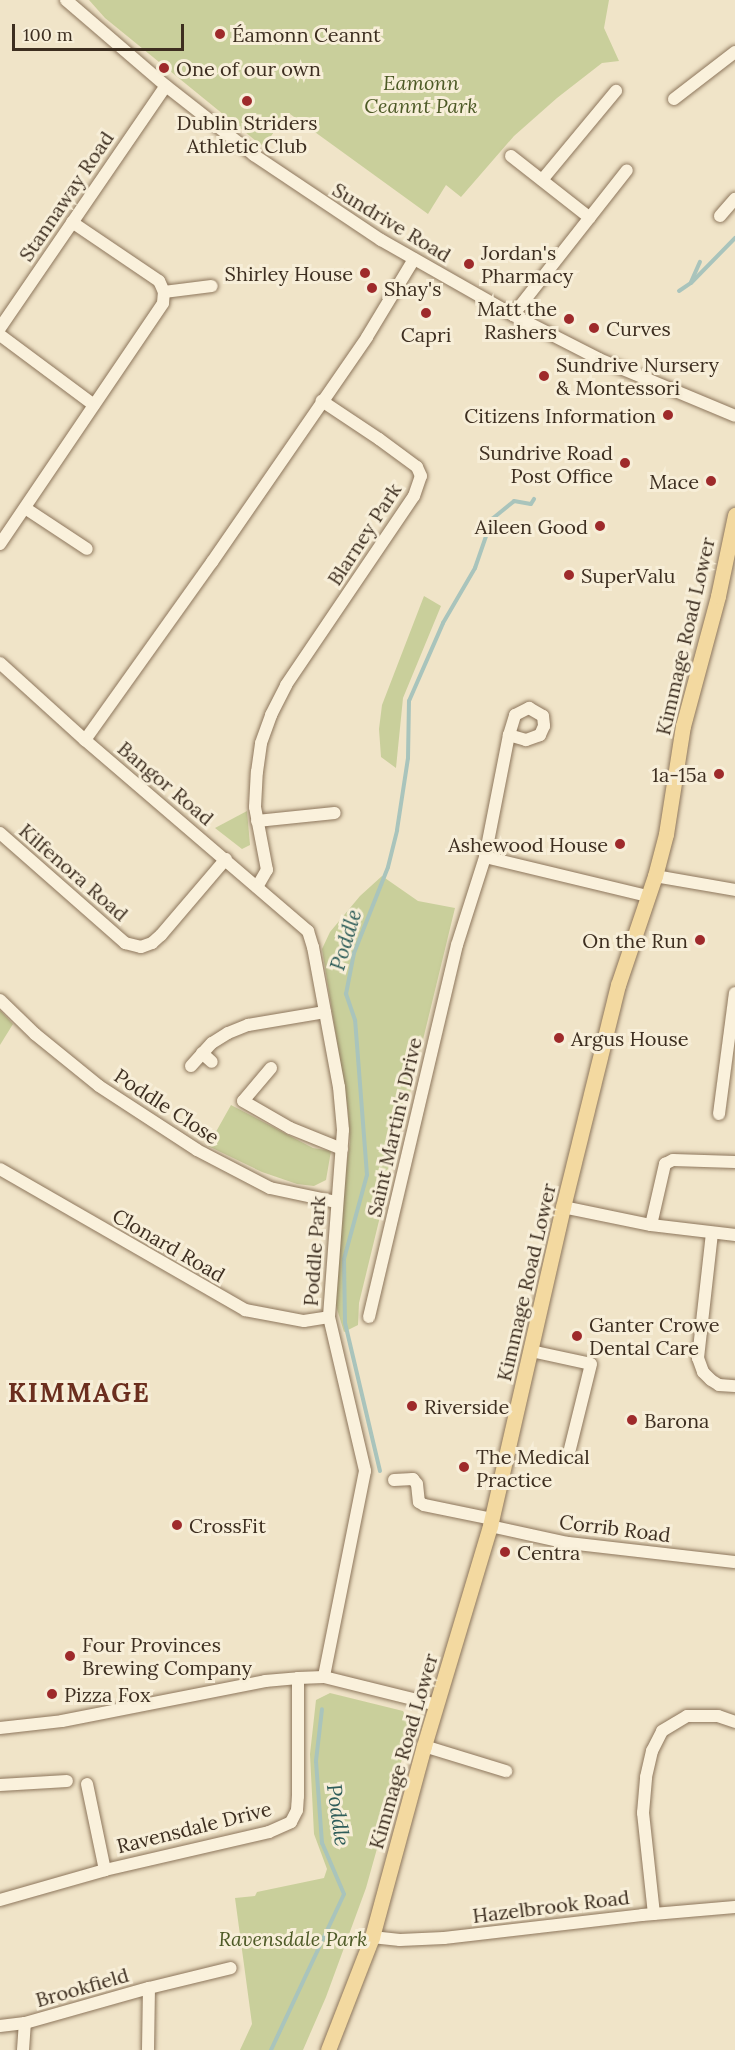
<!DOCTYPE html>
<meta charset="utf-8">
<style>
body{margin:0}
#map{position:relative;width:735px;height:2050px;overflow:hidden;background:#f0e4c8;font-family:Lora,serif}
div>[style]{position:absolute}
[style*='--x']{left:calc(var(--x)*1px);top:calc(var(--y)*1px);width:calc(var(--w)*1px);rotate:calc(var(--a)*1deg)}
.green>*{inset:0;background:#c9cf9b}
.stream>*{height:4px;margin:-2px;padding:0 2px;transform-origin:2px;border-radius:2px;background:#a9c4bc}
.roads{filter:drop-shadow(0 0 2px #8d765c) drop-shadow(0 0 2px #8d765c)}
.minor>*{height:12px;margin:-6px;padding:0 6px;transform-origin:6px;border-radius:6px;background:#faf1dc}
.major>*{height:15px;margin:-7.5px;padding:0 7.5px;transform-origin:7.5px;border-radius:7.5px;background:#f3d9a0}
.dots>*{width:16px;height:16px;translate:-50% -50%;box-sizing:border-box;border:3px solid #f7eed8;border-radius:50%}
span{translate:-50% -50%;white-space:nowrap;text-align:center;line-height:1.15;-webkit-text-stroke:6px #f7eed8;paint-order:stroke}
.poi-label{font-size:20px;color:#3d2e20}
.left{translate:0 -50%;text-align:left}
.right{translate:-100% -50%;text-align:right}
.park-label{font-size:20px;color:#4d5a26;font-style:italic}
.street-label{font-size:20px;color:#3d2e20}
.water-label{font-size:21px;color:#2f5d5a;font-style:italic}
.district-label{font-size:26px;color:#6b2e1e;font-weight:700;letter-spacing:1.5px}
.scale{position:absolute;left:12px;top:24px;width:172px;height:27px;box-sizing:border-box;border:3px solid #3d2e20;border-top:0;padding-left:8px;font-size:18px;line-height:21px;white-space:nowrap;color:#3d2e20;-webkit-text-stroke:4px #f7eed8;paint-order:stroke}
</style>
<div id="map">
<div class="green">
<div style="clip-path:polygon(89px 0,609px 0,604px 28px,619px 61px,602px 63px,557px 98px,514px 136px,461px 197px,446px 185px,428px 214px,290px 114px,283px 119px,269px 139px,261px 145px,105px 18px)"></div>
<div style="clip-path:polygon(424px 596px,441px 606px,403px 698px,396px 768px,381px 757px,379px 729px,382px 705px)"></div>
<div style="clip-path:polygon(247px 811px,250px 845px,242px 849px,215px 828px)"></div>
<div style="clip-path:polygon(382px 876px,418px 901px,455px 908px,359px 1303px,358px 1325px,344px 1332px,331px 1289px,332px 1252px,350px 1143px,348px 1110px,322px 949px,330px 932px,360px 896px)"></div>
<div style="clip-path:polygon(0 1010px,13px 1024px,0 1045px)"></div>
<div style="clip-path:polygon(231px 1105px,313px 1148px,331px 1151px,326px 1180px,314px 1186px,297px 1184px,262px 1172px,208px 1146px)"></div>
<div style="clip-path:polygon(330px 1693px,403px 1711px,411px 1727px,366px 1888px,326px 1997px,303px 2050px,240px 2050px,252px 2024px,235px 1898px,255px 1896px,257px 1892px,324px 1878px,327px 1869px,314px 1834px,310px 1754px,316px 1700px)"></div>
</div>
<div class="stream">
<div style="--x:691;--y:282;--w:22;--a:-66"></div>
<div style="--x:679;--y:291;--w:14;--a:-34"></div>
<div style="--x:691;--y:283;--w:63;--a:-45.6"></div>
<div style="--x:380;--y:1471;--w:152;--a:-103.3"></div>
<div style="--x:345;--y:1323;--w:64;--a:-90.9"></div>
<div style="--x:344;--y:1259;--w:87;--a:-74.7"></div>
<div style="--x:367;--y:1175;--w:155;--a:-94.4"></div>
<div style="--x:355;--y:1020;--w:28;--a:-109"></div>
<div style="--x:346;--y:994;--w:42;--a:-79"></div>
<div style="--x:354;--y:953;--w:92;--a:-68.4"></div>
<div style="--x:388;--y:867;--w:38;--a:-76"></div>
<div style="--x:397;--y:830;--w:73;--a:-81.3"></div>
<div style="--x:408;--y:758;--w:57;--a:-89"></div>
<div style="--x:409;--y:701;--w:85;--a:-66.4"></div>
<div style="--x:443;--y:623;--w:64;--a:-59.8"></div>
<div style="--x:475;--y:568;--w:52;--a:-70.9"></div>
<div style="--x:492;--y:519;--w:28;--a:-39"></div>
<div style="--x:514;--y:501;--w:17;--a:10"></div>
<div style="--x:531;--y:504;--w:6;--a:-59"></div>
<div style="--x:271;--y:2050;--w:172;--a:-64.9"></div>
<div style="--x:344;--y:1894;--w:56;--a:-113.3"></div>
<div style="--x:322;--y:1843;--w:82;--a:-94.2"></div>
<div style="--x:316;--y:1761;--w:52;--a:-83.4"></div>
</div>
<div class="roads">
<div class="minor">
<div style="--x:66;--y:0;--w:132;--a:40.7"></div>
<div style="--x:166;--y:86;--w:112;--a:38.1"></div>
<div style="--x:254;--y:155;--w:153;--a:33.8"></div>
<div style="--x:381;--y:240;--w:152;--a:29.6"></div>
<div style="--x:513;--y:315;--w:97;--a:27.1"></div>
<div style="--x:599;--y:359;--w:147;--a:22.7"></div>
<div style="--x:674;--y:99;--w:77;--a:-37.6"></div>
<div style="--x:511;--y:156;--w:100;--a:38.1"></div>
<div style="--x:542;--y:180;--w:116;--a:-50.3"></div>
<div style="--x:720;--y:216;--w:23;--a:-49"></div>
<div style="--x:164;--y:292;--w:48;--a:-7.1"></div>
<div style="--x:513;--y:315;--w:184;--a:-51.8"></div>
<div style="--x:0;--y:328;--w:293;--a:-55.6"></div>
<div style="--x:0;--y:335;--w:117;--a:36.7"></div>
<div style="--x:25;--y:508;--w:74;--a:33.5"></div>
<div style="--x:0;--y:544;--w:291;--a:-55.9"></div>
<div style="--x:163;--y:303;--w:11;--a:-85"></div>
<div style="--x:164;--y:292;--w:12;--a:-114"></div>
<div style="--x:159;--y:281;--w:105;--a:-145.9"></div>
<div style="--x:0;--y:663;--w:115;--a:42.2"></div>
<div style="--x:85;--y:740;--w:294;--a:40.6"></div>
<div style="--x:308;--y:931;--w:17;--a:73"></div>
<div style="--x:313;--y:947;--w:142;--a:79.5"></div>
<div style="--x:339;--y:1087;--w:43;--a:84.7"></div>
<div style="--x:343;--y:1130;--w:188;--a:94.3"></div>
<div style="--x:329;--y:1317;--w:158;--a:76.8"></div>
<div style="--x:365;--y:1471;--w:210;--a:101.3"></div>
<div style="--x:529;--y:708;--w:16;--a:30"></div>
<div style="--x:543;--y:716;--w:10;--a:84"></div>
<div style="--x:544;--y:726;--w:10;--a:114"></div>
<div style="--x:540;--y:735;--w:15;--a:160"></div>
<div style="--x:526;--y:740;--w:18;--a:-164"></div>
<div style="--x:509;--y:735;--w:21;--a:-73"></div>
<div style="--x:515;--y:715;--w:16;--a:-27"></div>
<div style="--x:85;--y:740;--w:219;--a:-54.5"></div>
<div style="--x:212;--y:562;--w:273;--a:-55.4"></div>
<div style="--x:367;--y:337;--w:91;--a:-58.9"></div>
<div style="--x:257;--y:821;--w:78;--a:-5.9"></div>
<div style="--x:0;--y:833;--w:167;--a:41.3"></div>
<div style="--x:125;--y:943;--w:16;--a:14"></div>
<div style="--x:141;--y:947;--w:12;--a:-20"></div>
<div style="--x:152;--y:943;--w:12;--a:-42"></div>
<div style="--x:161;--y:935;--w:100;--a:-49.5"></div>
<div style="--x:485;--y:857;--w:168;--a:13.5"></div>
<div style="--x:655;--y:876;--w:81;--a:9.9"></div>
<div style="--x:257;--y:887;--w:20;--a:-60"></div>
<div style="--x:267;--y:870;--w:64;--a:-100.8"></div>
<div style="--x:255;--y:807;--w:35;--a:-87"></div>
<div style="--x:257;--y:772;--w:29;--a:-82"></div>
<div style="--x:261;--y:743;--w:30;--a:-70"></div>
<div style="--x:271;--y:715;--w:34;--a:-63"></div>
<div style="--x:286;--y:685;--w:228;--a:-55.9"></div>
<div style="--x:414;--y:496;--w:21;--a:-71"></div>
<div style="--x:421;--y:476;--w:10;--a:-114"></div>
<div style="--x:417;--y:467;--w:47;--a:-143.6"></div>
<div style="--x:379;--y:439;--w:69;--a:-146.3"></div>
<div style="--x:0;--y:1000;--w:49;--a:44.2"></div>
<div style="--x:35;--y:1034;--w:82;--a:39.1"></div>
<div style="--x:99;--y:1086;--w:117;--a:33.1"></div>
<div style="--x:197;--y:1150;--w:82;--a:27.5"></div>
<div style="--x:270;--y:1188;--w:67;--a:12"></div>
<div style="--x:202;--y:1053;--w:13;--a:42"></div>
<div style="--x:191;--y:1066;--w:31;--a:-48"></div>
<div style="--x:212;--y:1043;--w:19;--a:-32"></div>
<div style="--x:228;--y:1033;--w:22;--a:-22"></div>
<div style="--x:248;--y:1025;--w:78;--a:-9.6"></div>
<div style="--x:271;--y:1068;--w:43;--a:130.3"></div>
<div style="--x:243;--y:1101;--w:54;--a:29.9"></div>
<div style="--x:290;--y:1128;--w:56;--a:22"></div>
<div style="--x:719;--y:1114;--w:122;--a:-82.5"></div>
<div style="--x:0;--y:1169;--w:283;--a:29.9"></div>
<div style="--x:245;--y:1310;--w:60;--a:10.6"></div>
<div style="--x:304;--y:1321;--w:25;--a:-9"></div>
<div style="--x:563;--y:1207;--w:90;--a:11.6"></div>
<div style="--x:651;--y:1225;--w:85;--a:6.8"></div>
<div style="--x:651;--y:1225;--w:63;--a:-77.1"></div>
<div style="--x:665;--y:1164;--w:9;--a:-27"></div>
<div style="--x:673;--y:1160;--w:62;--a:1.8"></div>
<div style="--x:712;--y:1233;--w:126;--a:96.4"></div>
<div style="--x:698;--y:1358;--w:15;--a:70"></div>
<div style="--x:703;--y:1372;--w:11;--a:45"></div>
<div style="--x:711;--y:1380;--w:9;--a:32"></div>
<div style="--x:719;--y:1385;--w:16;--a:4"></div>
<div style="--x:369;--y:1317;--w:382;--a:-76.7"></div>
<div style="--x:457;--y:945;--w:92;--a:-72.3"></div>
<div style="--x:485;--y:857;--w:124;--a:-78.9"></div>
<div style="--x:531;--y:1351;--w:61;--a:12.2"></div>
<div style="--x:591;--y:1364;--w:88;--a:103.9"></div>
<div style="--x:394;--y:1480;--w:19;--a:-3"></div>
<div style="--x:413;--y:1479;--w:6;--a:51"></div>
<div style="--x:417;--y:1484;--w:18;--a:84"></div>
<div style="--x:419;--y:1502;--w:6;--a:31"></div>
<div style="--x:424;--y:1505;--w:69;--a:11.6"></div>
<div style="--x:490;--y:1526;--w:80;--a:12.3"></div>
<div style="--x:568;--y:1543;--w:168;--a:6.5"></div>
<div style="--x:0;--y:1728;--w:62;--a:-6.4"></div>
<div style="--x:62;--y:1721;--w:207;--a:-11.1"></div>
<div style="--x:265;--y:1681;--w:33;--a:-5"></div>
<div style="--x:298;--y:1678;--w:26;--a:-2"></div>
<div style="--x:324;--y:1677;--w:116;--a:13.9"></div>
<div style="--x:424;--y:1746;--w:86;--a:17"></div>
<div style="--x:87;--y:1784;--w:88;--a:78.2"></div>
<div style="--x:0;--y:1785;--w:67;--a:-3.4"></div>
<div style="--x:0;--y:1900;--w:109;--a:-15.9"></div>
<div style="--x:105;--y:1870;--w:168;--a:-13"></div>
<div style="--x:269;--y:1832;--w:24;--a:-24"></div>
<div style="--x:291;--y:1822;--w:13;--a:-63"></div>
<div style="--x:297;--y:1810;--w:14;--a:-86"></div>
<div style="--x:298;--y:1796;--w:118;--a:-90"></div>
<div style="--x:654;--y:1914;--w:102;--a:-96.2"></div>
<div style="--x:643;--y:1813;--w:36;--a:-85"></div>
<div style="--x:646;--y:1777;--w:27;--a:-77"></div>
<div style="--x:652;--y:1751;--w:22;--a:-63"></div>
<div style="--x:662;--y:1731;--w:29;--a:-31"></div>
<div style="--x:687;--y:1716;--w:31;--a:0"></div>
<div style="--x:718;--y:1716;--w:18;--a:19"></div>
<div style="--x:372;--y:1937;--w:28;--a:6"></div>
<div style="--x:400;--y:1940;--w:44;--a:-2.6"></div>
<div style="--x:444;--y:1938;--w:199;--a:-6.6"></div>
<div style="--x:642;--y:1915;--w:93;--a:-4.9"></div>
<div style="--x:0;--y:2026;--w:25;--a:-7"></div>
<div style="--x:25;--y:2023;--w:129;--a:-15.8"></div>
<div style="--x:149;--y:1988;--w:84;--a:-13.7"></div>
<div style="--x:23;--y:2050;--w:27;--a:-86"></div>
<div style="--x:148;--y:2050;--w:62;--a:-89.1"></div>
</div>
<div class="major">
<div style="--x:328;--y:2050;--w:121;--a:-68.7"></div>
<div style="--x:372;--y:1937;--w:198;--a:-74.8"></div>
<div style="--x:424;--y:1746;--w:230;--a:-73.3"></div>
<div style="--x:490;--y:1526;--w:327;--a:-77.1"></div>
<div style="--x:563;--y:1207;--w:229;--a:-76.1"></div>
<div style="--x:618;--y:985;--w:115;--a:-71.3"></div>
<div style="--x:655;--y:876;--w:43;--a:-75.3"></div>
<div style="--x:666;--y:834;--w:109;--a:-81.1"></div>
<div style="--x:683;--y:726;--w:135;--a:-74.9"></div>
<div style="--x:718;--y:596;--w:83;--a:-78.1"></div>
</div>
</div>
<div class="dots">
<div style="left:220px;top:34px;background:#9e2a2b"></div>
<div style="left:164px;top:68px;background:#9e2a2b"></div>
<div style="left:247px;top:101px;background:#9e2a2b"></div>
<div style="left:469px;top:264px;background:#9e2a2b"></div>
<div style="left:365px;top:273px;background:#9e2a2b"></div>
<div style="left:372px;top:288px;background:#9e2a2b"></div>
<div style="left:426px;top:313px;background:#9e2a2b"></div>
<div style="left:569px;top:319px;background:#9e2a2b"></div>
<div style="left:594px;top:328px;background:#9e2a2b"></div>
<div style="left:544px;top:376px;background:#9e2a2b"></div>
<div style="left:668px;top:415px;background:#9e2a2b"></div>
<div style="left:625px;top:463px;background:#9e2a2b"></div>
<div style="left:711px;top:481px;background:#9e2a2b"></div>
<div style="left:600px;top:526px;background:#9e2a2b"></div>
<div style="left:569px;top:575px;background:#9e2a2b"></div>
<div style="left:719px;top:774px;background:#9e2a2b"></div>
<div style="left:620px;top:844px;background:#9e2a2b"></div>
<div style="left:700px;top:940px;background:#9e2a2b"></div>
<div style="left:559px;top:1038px;background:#9e2a2b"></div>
<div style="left:577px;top:1336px;background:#9e2a2b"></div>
<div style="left:412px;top:1406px;background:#9e2a2b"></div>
<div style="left:632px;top:1420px;background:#9e2a2b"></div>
<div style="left:464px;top:1467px;background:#9e2a2b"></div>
<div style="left:177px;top:1525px;background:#9e2a2b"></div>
<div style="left:505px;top:1552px;background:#9e2a2b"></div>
<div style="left:70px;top:1656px;background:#9e2a2b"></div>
<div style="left:52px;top:1694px;background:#9e2a2b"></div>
</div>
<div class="poi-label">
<span class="left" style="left:232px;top:34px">Éamonn Ceannt</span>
<span class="left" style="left:176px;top:68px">One of our own</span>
<span style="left:247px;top:134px">Dublin Striders<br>Athletic Club</span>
<span class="left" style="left:481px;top:264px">Jordan's<br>Pharmacy</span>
<span class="right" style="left:353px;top:273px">Shirley House</span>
<span class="left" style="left:384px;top:288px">Shay's</span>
<span class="right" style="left:557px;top:320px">Matt the<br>Rashers</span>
<span class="left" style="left:606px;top:328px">Curves</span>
<span style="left:426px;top:334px">Capri</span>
<span class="left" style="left:556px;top:376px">Sundrive Nursery<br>&amp; Montessori</span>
<span class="right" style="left:656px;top:415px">Citizens Information</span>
<span class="right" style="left:613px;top:464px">Sundrive Road<br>Post Office</span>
<span class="right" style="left:699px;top:481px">Mace</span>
<span class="right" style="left:588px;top:526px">Aileen Good</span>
<span class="left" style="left:581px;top:575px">SuperValu</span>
<span class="right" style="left:707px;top:774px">1a-15a</span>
<span class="right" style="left:608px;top:844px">Ashewood House</span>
<span class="right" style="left:688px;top:940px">On the Run</span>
<span class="left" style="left:571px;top:1038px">Argus House</span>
<span class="left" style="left:589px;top:1336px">Ganter Crowe<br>Dental Care</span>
<span class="left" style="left:424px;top:1406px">Riverside</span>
<span class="left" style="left:644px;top:1420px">Barona</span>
<span class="left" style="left:476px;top:1468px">The Medical<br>Practice</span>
<span class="left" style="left:189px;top:1525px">CrossFit</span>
<span class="left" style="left:517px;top:1552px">Centra</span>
<span class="left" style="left:82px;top:1656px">Four Provinces<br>Brewing Company</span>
<span class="left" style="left:64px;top:1694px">Pizza Fox</span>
</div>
<div class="park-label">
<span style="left:421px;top:94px">Eamonn<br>Ceannt Park</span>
<span style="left:293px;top:1938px">Ravensdale Park</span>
</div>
<div class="street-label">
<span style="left:66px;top:196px;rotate:-56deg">Stannaway Road</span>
<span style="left:392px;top:222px;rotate:31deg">Sundrive Road</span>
<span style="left:364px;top:534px;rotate:-57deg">Blarney Park</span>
<span style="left:685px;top:636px;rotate:-77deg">Kimmage Road Lower</span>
<span style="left:166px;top:783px;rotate:40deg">Bangor Road</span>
<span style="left:74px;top:872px;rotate:41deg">Kilfenora Road</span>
<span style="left:167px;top:1106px;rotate:33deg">Poddle Close</span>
<span style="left:394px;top:1127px;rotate:-77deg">Saint Martin's Drive</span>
<span style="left:169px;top:1245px;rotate:30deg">Clonard Road</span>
<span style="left:314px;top:1251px;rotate:-86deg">Poddle Park</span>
<span style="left:526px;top:1282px;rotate:-77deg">Kimmage Road Lower</span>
<span style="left:615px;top:1528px;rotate:7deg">Corrib Road</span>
<span style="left:403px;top:1751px;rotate:-74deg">Kimmage Road Lower</span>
<span style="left:194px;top:1827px;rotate:-14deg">Ravensdale Drive</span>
<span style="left:551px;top:1906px;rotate:-7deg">Hazelbrook Road</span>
<span style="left:82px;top:1987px;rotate:-16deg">Brookfield</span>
</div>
<div class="water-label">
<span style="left:346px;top:940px;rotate:-73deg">Poddle</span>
<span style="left:338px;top:1815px;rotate:82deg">Poddle</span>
</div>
<div class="district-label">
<span style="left:79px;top:1393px">KIMMAGE</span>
</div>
<div class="scale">100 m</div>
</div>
